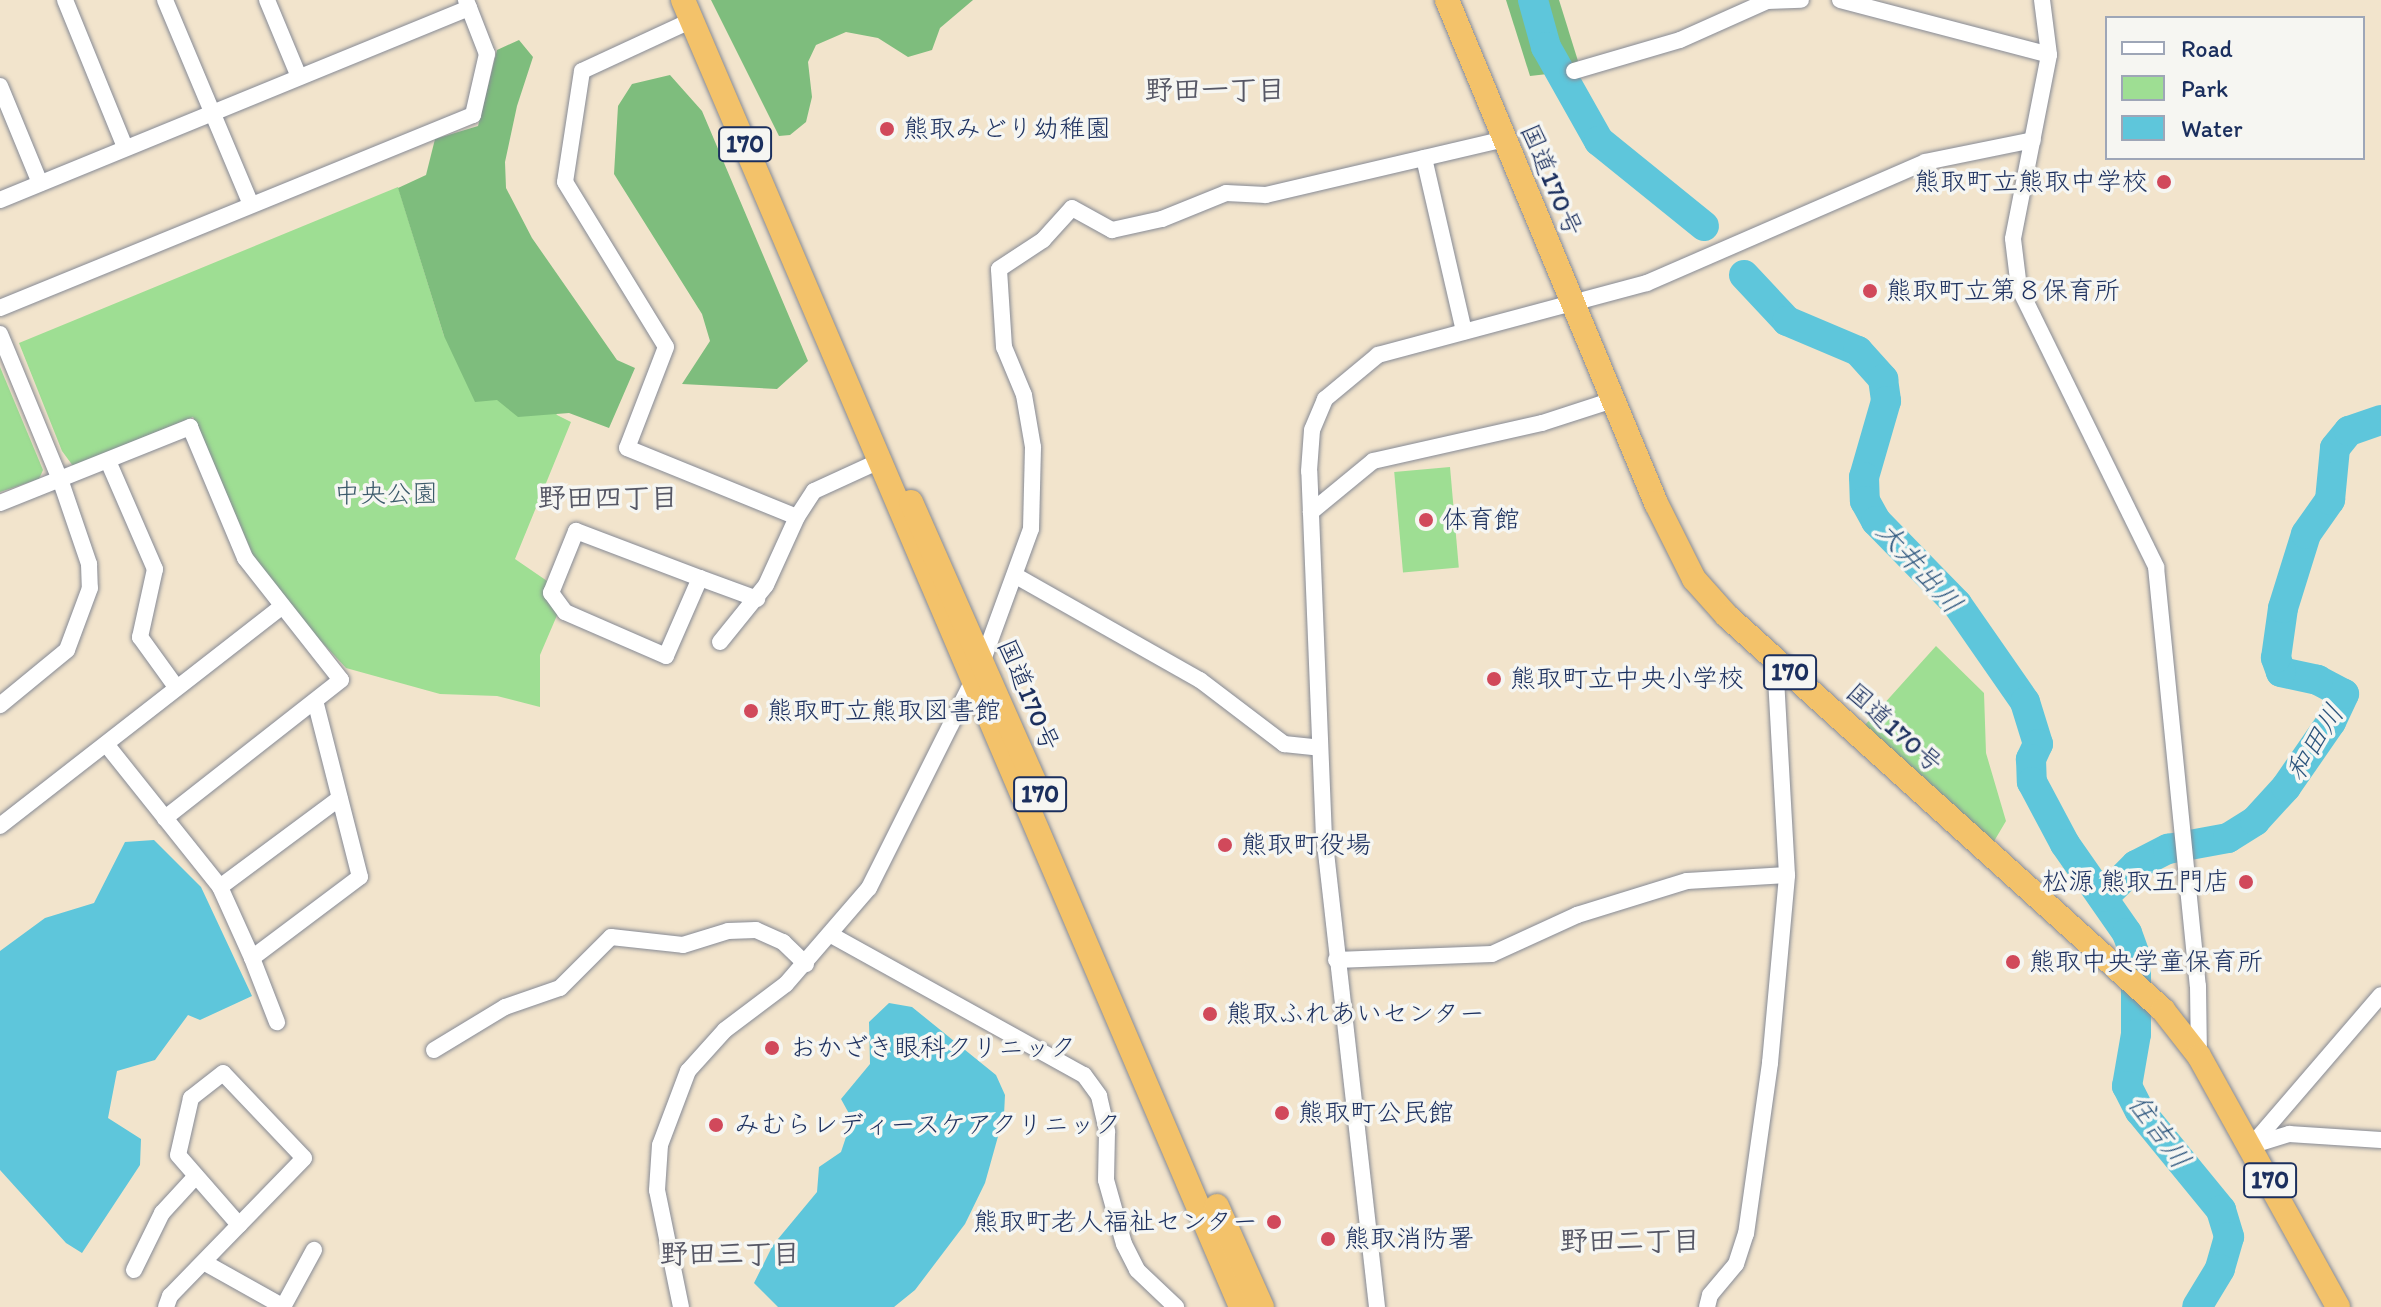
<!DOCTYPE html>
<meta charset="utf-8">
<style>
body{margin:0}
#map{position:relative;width:2381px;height:1307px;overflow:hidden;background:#f2e4cc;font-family:Itim,"Klee One",sans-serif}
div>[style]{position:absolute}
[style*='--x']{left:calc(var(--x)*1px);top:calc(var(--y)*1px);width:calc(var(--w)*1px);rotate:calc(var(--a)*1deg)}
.green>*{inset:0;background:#9ede93;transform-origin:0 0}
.forest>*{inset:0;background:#7ebd7d}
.water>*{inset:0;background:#5ec6db}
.river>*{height:30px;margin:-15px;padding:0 15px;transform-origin:15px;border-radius:15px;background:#5ec6db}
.roads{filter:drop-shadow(0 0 2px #868a95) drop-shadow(0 0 2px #868a95)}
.minor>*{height:16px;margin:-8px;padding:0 8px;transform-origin:8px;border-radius:8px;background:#fff}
.highway>*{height:24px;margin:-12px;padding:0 12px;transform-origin:12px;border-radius:12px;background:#f3c26a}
.dots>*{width:22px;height:22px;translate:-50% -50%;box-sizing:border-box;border:4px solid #f6f6f2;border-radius:50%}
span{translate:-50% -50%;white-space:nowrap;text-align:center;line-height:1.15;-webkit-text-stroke:7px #f6f6f2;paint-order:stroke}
.shield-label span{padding:2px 6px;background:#f6f6f2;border:2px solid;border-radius:6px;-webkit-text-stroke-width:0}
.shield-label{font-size:24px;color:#1b2f5e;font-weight:700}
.poi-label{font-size:26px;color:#1b2f5e}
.left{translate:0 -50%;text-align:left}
.right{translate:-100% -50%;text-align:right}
.street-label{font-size:26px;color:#1b2f5e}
.park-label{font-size:26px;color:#3c5b6b}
.neighbourhood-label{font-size:28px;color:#565765;font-weight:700}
.water-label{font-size:28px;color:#2c557d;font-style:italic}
.legend{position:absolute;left:2105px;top:16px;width:260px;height:144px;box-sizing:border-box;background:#f6f6f2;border:2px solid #9ea6b7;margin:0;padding:10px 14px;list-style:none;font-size:24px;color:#1b2f5e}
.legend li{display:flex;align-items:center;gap:16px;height:40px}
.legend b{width:40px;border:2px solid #9ea6b7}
</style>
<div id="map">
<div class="green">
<div style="clip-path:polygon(398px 187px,444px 336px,545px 398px,557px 415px,571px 422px,515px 559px,550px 583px,558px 613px,540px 655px,540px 707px,497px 696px,440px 694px,346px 668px,294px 612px,253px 555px,193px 417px,73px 466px,62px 451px,19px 343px)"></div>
<div style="clip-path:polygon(0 367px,43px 470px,39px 479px,0 492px)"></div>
<div style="left:1450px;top:467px;width:101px;height:56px;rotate:85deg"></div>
<div style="clip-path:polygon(1936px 646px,1984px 693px,1986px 753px,2006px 821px,1993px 843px,1864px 726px)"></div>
</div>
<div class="forest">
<div style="clip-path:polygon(711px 0,973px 0,940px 28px,932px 50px,908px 57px,878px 38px,846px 32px,816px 45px,808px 62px,812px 97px,806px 122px,790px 135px,779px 136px)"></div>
<div style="clip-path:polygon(1506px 0,1559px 0,1578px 61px,1574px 71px,1530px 76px)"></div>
<div style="clip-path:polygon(519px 40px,533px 57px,517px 106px,505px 162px,506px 188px,532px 238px,617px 360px,635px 368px,609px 428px,569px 413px,518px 417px,497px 400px,475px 402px,444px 336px,398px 188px,426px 175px,435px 139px,478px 126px,497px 50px)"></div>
<div style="clip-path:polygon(670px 75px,702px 111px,808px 361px,777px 389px,682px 384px,710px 341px,702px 314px,614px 174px,618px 106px,632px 84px)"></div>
</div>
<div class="water">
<div style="clip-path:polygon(154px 840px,201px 887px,252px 996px,200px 1020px,188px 1015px,155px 1060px,117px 1071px,108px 1118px,141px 1139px,140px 1165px,82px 1253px,66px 1243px,0 1170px,0 951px,45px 918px,94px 903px,125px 842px)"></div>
<div style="clip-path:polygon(889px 1003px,912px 1007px,996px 1075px,1005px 1095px,1004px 1115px,985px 1183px,965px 1224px,915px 1290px,894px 1307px,778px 1307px,754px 1283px,773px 1245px,817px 1192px,819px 1167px,841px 1152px,852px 1119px,841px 1099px,870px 1064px,869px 1022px)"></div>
</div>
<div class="river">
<div style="--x:1533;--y:0;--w:49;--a:74.5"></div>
<div style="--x:1546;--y:47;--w:108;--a:60.6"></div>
<div style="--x:1599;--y:141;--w:135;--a:39"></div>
<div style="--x:1744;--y:275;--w:63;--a:46.9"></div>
<div style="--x:1787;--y:321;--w:77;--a:22.9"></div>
<div style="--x:1858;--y:351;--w:38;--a:48"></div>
<div style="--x:1883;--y:379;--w:22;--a:82"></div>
<div style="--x:1886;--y:401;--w:79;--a:106.1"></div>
<div style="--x:1864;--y:477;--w:24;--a:88"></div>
<div style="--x:1865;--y:501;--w:23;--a:61"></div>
<div style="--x:1876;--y:521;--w:116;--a:45.7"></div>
<div style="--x:1957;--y:604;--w:119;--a:55.2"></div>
<div style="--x:2025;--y:702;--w:44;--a:72.8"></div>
<div style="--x:2038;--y:744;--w:17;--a:115"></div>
<div style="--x:2031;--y:759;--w:23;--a:88"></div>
<div style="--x:2032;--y:782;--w:70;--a:62"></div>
<div style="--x:2065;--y:844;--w:108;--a:55.1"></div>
<div style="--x:2127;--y:933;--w:27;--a:70"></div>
<div style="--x:2136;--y:958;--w:76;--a:90"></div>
<div style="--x:2136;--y:1034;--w:53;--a:99.8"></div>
<div style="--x:2127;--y:1086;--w:28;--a:63"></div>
<div style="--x:2140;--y:1111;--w:128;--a:50.7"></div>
<div style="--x:2221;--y:1210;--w:28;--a:73"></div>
<div style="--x:2229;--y:1237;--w:33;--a:106"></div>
<div style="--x:2220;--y:1269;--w:44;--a:121.2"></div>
<div style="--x:2104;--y:897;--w:45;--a:-45"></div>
<div style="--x:2136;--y:865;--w:36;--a:-27"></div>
<div style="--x:2168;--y:849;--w:61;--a:-10.4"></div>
<div style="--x:2228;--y:838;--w:32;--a:-32"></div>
<div style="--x:2255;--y:821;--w:46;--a:-47.6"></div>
<div style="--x:2286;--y:787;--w:79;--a:-55.3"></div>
<div style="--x:2331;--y:722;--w:31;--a:-65"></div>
<div style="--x:2344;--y:694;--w:30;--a:-152"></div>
<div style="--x:2318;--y:680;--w:38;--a:-168"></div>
<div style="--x:2281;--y:672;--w:15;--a:-110"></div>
<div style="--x:2276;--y:658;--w:50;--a:-82"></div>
<div style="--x:2283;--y:608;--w:77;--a:-72.7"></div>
<div style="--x:2306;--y:534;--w:42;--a:-54.8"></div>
<div style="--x:2330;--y:500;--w:52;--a:-84.5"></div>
<div style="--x:2335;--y:448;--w:22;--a:-51"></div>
<div style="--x:2349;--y:431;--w:34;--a:-19"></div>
</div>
<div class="roads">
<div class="minor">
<div style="--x:65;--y:0;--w:159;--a:67.8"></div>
<div style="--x:165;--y:0;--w:222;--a:67.2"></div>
<div style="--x:267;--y:0;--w:83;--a:67.4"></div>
<div style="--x:1840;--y:0;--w:216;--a:14.7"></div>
<div style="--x:2042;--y:0;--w:55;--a:82.7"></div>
<div style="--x:2049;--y:55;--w:187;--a:101.1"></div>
<div style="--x:2013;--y:239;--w:49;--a:83"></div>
<div style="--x:2019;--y:288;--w:311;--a:63.8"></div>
<div style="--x:2156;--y:567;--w:421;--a:84.3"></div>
<div style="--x:2198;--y:986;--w:70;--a:89.2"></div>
<div style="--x:692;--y:20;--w:121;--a:155.1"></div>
<div style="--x:582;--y:71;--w:112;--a:98.7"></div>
<div style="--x:565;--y:182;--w:193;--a:58.5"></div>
<div style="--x:666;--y:347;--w:108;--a:111.1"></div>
<div style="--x:627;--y:448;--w:183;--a:22.1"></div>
<div style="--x:797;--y:517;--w:31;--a:-57"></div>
<div style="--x:814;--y:491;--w:69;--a:-24.7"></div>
<div style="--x:1574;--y:71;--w:110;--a:-16.3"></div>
<div style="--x:1680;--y:40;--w:95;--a:-24.1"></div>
<div style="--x:1767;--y:1;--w:34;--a:-2"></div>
<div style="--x:0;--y:86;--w:105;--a:67.6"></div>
<div style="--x:1424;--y:158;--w:178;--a:77"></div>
<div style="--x:0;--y:200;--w:507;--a:-22.26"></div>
<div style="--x:0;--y:308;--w:511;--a:-22.2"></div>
<div style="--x:473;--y:115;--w:63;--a:-77.1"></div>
<div style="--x:487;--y:54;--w:58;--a:-111.3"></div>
<div style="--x:0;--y:334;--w:160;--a:67.6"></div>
<div style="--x:61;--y:482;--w:87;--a:71.1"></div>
<div style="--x:89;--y:564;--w:24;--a:88"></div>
<div style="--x:90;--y:588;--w:66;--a:110.4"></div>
<div style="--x:67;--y:650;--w:87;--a:140.6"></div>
<div style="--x:108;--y:461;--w:118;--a:66.5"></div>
<div style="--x:155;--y:569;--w:70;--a:102.4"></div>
<div style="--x:140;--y:637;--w:62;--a:54.2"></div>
<div style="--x:0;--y:503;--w:205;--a:-21.8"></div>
<div style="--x:190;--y:427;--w:142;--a:67.2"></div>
<div style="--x:245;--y:558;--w:155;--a:51.8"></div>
<div style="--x:341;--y:680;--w:224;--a:141.9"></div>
<div style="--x:1311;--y:512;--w:80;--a:-39.4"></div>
<div style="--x:1373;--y:461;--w:173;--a:-12.7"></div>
<div style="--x:1542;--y:423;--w:75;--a:-17.9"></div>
<div style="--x:1016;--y:576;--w:211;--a:29.5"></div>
<div style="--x:1200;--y:680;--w:106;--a:37.3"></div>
<div style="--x:1284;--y:744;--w:36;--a:6"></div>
<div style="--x:700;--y:578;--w:85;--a:113.6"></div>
<div style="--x:666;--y:656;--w:110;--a:-156.5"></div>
<div style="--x:565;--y:612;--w:24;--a:-126"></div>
<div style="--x:551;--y:593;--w:67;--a:-68"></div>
<div style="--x:576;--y:531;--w:133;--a:20.8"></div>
<div style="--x:700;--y:578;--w:61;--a:20.2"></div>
<div style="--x:720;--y:642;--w:73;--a:-51.1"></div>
<div style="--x:766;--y:585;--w:75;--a:-65.5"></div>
<div style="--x:106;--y:744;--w:183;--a:51.4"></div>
<div style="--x:220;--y:887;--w:78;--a:65.7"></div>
<div style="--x:252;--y:958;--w:135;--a:-36.9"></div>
<div style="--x:360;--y:877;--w:179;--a:-104.3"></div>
<div style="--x:0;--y:826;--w:355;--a:-37.9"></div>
<div style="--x:220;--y:887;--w:149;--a:-36.6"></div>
<div style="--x:833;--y:936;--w:287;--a:29"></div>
<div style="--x:1084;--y:1075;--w:26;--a:54"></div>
<div style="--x:1099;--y:1096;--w:37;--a:77"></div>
<div style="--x:1107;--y:1132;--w:48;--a:91.2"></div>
<div style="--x:1106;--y:1180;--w:66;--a:74.3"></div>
<div style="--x:1124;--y:1244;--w:29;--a:63"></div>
<div style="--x:1137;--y:1270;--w:54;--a:43.5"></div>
<div style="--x:252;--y:958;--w:69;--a:68.7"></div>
<div style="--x:1336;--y:960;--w:156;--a:-2.2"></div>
<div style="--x:1492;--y:954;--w:94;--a:-24.6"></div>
<div style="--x:1577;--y:915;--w:115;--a:-17.2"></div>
<div style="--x:1687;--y:881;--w:100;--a:-3.4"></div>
<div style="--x:434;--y:1050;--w:83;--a:-31.2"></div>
<div style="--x:505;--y:1007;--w:58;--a:-19.1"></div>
<div style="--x:560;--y:988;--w:72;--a:-45"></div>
<div style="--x:611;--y:937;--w:72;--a:6.3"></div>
<div style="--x:683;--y:945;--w:47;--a:-17.3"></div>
<div style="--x:728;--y:931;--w:28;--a:-2"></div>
<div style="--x:756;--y:930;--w:30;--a:24"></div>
<div style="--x:783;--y:942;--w:32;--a:44"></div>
<div style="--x:2253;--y:1145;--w:38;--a:-17"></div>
<div style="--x:2289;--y:1134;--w:92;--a:3.7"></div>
<div style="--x:2251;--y:1146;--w:199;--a:-49.3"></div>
<div style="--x:207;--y:1264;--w:88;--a:29.2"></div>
<div style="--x:134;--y:1270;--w:64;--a:-63.8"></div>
<div style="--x:162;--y:1213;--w:50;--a:-47.4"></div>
<div style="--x:166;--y:1307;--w:12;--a:-70"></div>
<div style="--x:170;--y:1296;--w:192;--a:-45.8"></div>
<div style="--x:304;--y:1158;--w:117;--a:-133.6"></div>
<div style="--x:223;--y:1073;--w:41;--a:142"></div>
<div style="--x:191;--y:1098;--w:58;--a:102.8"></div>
<div style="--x:178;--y:1155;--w:93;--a:48.9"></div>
<div style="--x:283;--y:1307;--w:65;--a:-61.5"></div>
<div style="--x:681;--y:1307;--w:119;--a:-101.6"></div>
<div style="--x:657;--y:1190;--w:45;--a:-86.2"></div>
<div style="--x:660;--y:1145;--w:79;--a:-69.3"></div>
<div style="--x:688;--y:1071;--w:55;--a:-47.9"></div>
<div style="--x:725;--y:1030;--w:76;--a:-37"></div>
<div style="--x:786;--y:984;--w:127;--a:-49.2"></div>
<div style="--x:869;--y:888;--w:255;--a:-63.4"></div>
<div style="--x:983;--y:660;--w:140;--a:-69.9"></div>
<div style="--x:1031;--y:529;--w:82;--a:-88.6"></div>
<div style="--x:1033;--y:447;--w:53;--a:-99.8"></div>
<div style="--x:1024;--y:395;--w:52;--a:-112.6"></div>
<div style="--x:1004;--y:347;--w:78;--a:-93.7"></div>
<div style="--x:999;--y:269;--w:53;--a:-33.4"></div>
<div style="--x:1043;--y:240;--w:43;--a:-47.8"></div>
<div style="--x:1072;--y:208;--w:46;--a:28.8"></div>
<div style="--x:1112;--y:230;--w:51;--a:-12.4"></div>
<div style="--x:1162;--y:219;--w:69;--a:-22.1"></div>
<div style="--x:1226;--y:193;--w:40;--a:2.9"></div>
<div style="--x:1266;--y:195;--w:244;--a:-13.2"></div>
<div style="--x:1377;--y:1307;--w:472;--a:-96.4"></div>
<div style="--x:1324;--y:838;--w:367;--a:-92.3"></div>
<div style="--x:1309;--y:471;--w:41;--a:-85.8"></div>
<div style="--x:1312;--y:430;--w:34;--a:-67"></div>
<div style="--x:1325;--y:399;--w:69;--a:-39.7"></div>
<div style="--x:1378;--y:355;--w:278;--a:-15"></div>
<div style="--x:1647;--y:283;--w:303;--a:-23.5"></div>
<div style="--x:1925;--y:162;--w:110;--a:-11.5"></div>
<div style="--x:1707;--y:1307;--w:12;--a:-76"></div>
<div style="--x:1710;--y:1295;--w:40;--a:-50"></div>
<div style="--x:1736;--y:1264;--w:32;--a:-72"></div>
<div style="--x:1746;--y:1234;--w:173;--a:-82"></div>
<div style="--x:1770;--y:1063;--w:189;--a:-84.8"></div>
<div style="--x:1787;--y:875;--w:216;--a:-93.2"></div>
</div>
<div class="highway">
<div style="--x:683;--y:0;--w:1421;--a:66.88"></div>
<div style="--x:1447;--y:0;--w:545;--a:67.44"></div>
<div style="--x:1656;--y:503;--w:85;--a:63.4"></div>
<div style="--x:1694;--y:579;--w:50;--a:48.3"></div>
<div style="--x:1727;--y:616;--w:588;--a:42.1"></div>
<div style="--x:2163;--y:1010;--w:58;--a:52"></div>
<div style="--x:2199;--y:1056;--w:287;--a:61"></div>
<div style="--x:911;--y:502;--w:315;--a:66.2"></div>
<div style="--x:1217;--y:1206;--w:111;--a:66"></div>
</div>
</div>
<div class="dots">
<div style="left:887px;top:129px;background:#d1495b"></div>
<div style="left:2164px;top:182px;background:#d1495b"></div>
<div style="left:1870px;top:291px;background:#d1495b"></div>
<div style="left:1426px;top:520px;background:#d1495b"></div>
<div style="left:1494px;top:679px;background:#d1495b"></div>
<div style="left:751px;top:711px;background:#d1495b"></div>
<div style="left:1225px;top:845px;background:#d1495b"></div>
<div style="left:2246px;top:882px;background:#d1495b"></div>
<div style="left:2013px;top:962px;background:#d1495b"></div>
<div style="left:1210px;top:1014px;background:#d1495b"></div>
<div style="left:772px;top:1048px;background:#d1495b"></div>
<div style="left:1282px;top:1113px;background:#d1495b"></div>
<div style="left:716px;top:1125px;background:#d1495b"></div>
<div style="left:1274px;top:1222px;background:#d1495b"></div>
<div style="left:1328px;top:1239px;background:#d1495b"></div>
</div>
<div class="shield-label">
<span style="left:745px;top:144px">170</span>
<span style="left:1790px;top:672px">170</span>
<span style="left:1040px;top:794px">170</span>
<span style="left:2270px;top:1180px">170</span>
</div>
<div class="poi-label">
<span class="left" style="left:903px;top:129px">熊取みどり幼稚園</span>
<span class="right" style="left:2148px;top:182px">熊取町立熊取中学校</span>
<span class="left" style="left:1886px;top:291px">熊取町立第８保育所</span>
<span class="left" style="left:1442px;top:520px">体育館</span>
<span class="left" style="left:1510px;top:679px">熊取町立中央小学校</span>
<span class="left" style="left:767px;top:711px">熊取町立熊取図書館</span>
<span class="left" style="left:1241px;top:845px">熊取町役場</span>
<span class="right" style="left:2230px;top:882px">松源 熊取五門店</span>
<span class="left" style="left:2029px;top:962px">熊取中央学童保育所</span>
<span class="left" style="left:1226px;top:1014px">熊取ふれあいセンター</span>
<span class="left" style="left:790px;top:1048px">おかざき眼科クリニック</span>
<span class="left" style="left:1298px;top:1113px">熊取町公民館</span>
<span class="left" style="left:734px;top:1125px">みむらレディースケアクリニック</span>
<span class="right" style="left:1258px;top:1222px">熊取町老人福祉センター</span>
<span class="left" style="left:1344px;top:1239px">熊取消防署</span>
</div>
<div class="street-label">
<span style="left:1551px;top:180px;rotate:67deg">国道170号</span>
<span style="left:1028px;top:695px;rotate:67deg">国道170号</span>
<span style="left:1894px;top:728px;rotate:42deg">国道170号</span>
</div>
<div class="park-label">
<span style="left:386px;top:494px">中央公園</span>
</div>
<div class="neighbourhood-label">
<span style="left:1215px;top:89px">野田一丁目</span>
<span style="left:608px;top:497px">野田四丁目</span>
<span style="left:1630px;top:1240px">野田二丁目</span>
<span style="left:730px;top:1253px">野田三丁目</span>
</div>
<div class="water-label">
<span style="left:1920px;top:567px;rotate:48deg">大井出川</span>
<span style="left:2314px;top:742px;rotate:-58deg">和田川</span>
<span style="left:2160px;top:1131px;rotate:54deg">住吉川</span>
</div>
<ul class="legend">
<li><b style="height:10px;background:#fff"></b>Road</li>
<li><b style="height:22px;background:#9ede93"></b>Park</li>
<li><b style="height:22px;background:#5ec6db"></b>Water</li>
</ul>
</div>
